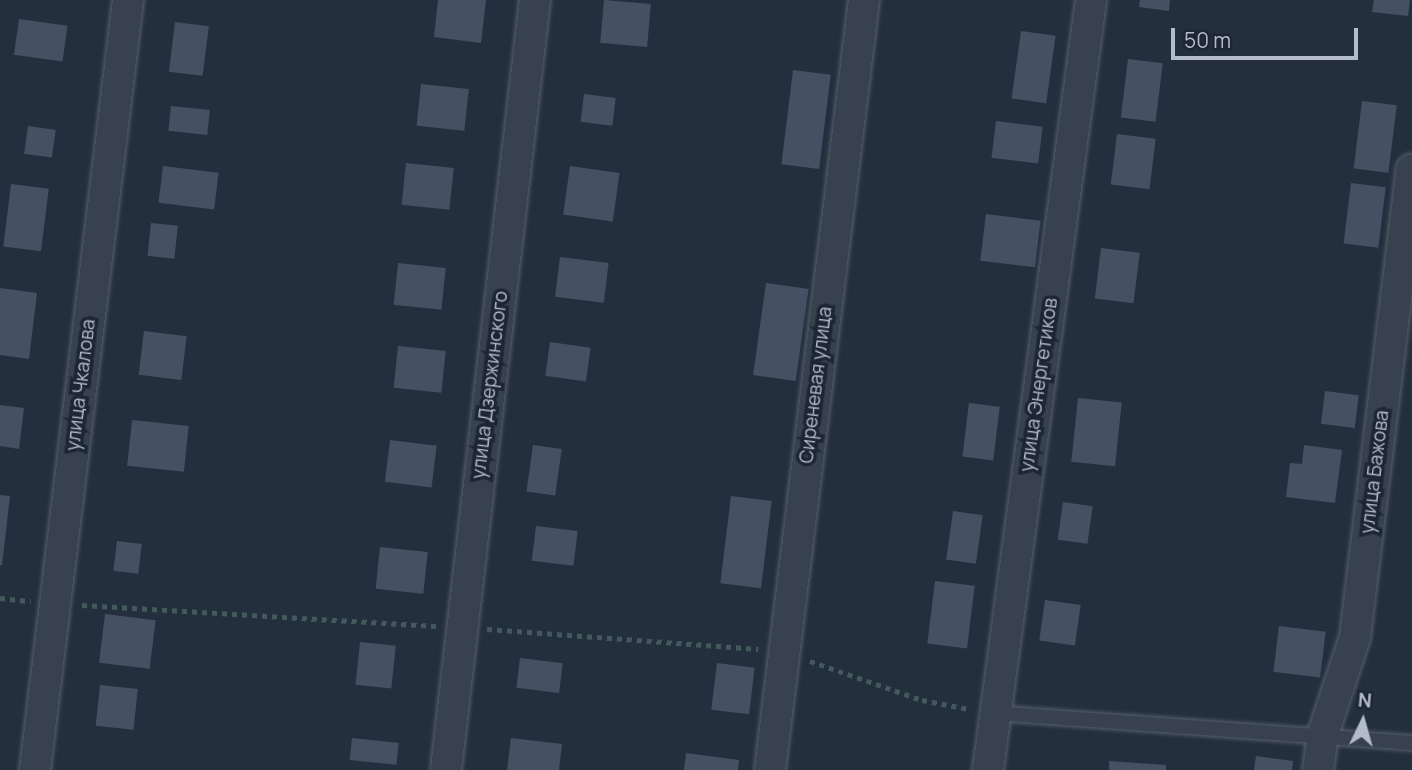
<!DOCTYPE html>
<meta charset="utf-8">
<style>
body{margin:0}
#map{position:relative;width:1412px;height:770px;overflow:hidden;background:#242f3e;font-family:Manrope,sans-serif}
div>[style]{position:absolute}
[style*='--x']{left:calc(var(--x)*1px);top:calc(var(--y)*1px);width:calc(var(--w)*1px);rotate:calc(var(--a)*1deg)}
.building>*{inset:0;background:#455162;transform-origin:0 0}
.path>*{height:4.5px;margin-top:-2.25px;transform-origin:0;background:repeating-linear-gradient(90deg,#44595c 0 5px,transparent 0 10px)}
.roads{filter:drop-shadow(0 0 2px #565f6c) drop-shadow(0 0 2px #565f6c)}
.lane>*{height:14px;margin:-7px;padding:0 7px;transform-origin:7px;border-radius:7px;background:#38414e}
.street>*{height:30px;margin:-15px;padding:0 15px;transform-origin:15px;border-radius:15px;background:#38414e}
span{translate:-50% -50%;white-space:nowrap;text-align:center;line-height:1.15;-webkit-text-stroke:7px #1d2633;paint-order:stroke}
.street-label{font-size:19px;color:#b4bcc9}
.north{position:absolute;left:1328px;top:686px;width:70px;height:70px;-webkit-text-stroke:5px #1d2633;paint-order:stroke;rotate:5deg;font-size:19px;font-weight:700;line-height:28px;text-align:center;color:#b4bcc9}
.north::after{content:'';display:block;margin:auto;width:24px;height:32px;background:#b4bcc9;clip-path:polygon(50% 0,100% 100%,50% 72%,0 100%)}
.scale{position:absolute;left:1171px;top:28px;width:187px;height:32px;box-sizing:border-box;border:4px solid #b4bcc9;border-top:0;padding-left:9px;font-size:21px;line-height:24px;white-space:nowrap;color:#b4bcc9;-webkit-text-stroke:5px #1d2633;paint-order:stroke}
</style>
<div id="map">
<div class="building">
<div style="clip-path:polygon(438px 0,486px 0,481px 43px,434px 37px)"></div>
<div style="left:604px;top:0;width:47px;height:43px;rotate:5deg"></div>
<div style="clip-path:polygon(1140px 0,1170px 0,1169px 11px,1139px 7px)"></div>
<div style="clip-path:polygon(1374px 0,1410px 0,1408px 16px,1372px 12px)"></div>
<div style="left:19px;top:19px;width:49px;height:36px;rotate:8deg"></div>
<div style="left:175px;top:22px;width:34px;height:50px;rotate:7deg"></div>
<div style="left:1021px;top:31px;width:35px;height:68px;rotate:8deg"></div>
<div style="left:1128px;top:59px;width:35px;height:59px;rotate:7deg"></div>
<div style="left:793px;top:70px;width:38px;height:95px;rotate:7deg"></div>
<div style="left:421px;top:84px;width:48px;height:42px;rotate:6deg"></div>
<div style="left:584px;top:94px;width:32px;height:28px;rotate:7deg"></div>
<div style="left:1362px;top:101px;width:35px;height:68px;rotate:7deg"></div>
<div style="left:171px;top:106px;width:39px;height:25px;rotate:6deg"></div>
<div style="left:996px;top:121px;width:47px;height:37px;rotate:7deg"></div>
<div style="left:28px;top:126px;width:28px;height:28px;rotate:8deg"></div>
<div style="left:1117px;top:134px;width:39px;height:51px;rotate:7deg"></div>
<div style="left:406px;top:163px;width:48px;height:42px;rotate:6deg"></div>
<div style="left:163px;top:166px;width:56px;height:37px;rotate:7deg"></div>
<div style="left:570px;top:166px;width:50px;height:49px;rotate:8deg"></div>
<div style="left:1351px;top:183px;width:35px;height:61px;rotate:7deg"></div>
<div style="left:11px;top:184px;width:38px;height:63px;rotate:7deg"></div>
<div style="left:986px;top:214px;width:55px;height:47px;rotate:7deg"></div>
<div style="left:151px;top:223px;width:27px;height:33px;rotate:6deg"></div>
<div style="left:1101px;top:248px;width:39px;height:51px;rotate:7deg"></div>
<div style="left:560px;top:257px;width:49px;height:40px;rotate:7deg"></div>
<div style="left:398px;top:263px;width:48px;height:42px;rotate:6deg"></div>
<div style="left:766px;top:283px;width:43px;height:93px;rotate:8deg"></div>
<div style="clip-path:polygon(0 288px,37px 293px,29px 359px,0 355px)"></div>
<div style="left:144px;top:331px;width:43px;height:44px;rotate:7deg"></div>
<div style="left:550px;top:342px;width:41px;height:34px;rotate:8deg"></div>
<div style="left:398px;top:346px;width:48px;height:42px;rotate:6deg"></div>
<div style="left:1325px;top:391px;width:34px;height:33px;rotate:7deg"></div>
<div style="left:1078px;top:398px;width:44px;height:64px;rotate:6deg"></div>
<div style="left:969px;top:403px;width:31px;height:54px;rotate:7deg"></div>
<div style="clip-path:polygon(0 405px,24px 408px,19px 449px,0 446px)"></div>
<div style="left:132px;top:420px;width:57px;height:46px;rotate:6deg"></div>
<div style="left:390px;top:440px;width:47px;height:42px;rotate:7deg"></div>
<div style="left:533px;top:445px;width:29px;height:47px;rotate:8deg"></div>
<div style="clip-path:polygon(1304px 445px,1342px 450px,1335px 503px,1286px 497px,1290px 463px,1302px 464px)"></div>
<div style="clip-path:polygon(0 495px,10px 496px,2px 565px,0 565px)"></div>
<div style="left:731px;top:496px;width:41px;height:88px;rotate:7deg"></div>
<div style="left:1063px;top:502px;width:30px;height:38px;rotate:8deg"></div>
<div style="left:953px;top:511px;width:30px;height:49px;rotate:8deg"></div>
<div style="left:536px;top:526px;width:42px;height:35px;rotate:7deg"></div>
<div style="left:117px;top:541px;width:25px;height:30px;rotate:7deg"></div>
<div style="left:380px;top:547px;width:48px;height:42px;rotate:6deg"></div>
<div style="left:935px;top:581px;width:40px;height:63px;rotate:7deg"></div>
<div style="left:1045px;top:600px;width:36px;height:41px;rotate:8deg"></div>
<div style="left:105px;top:614px;width:51px;height:49px;rotate:7deg"></div>
<div style="left:1279px;top:626px;width:47px;height:46px;rotate:7deg"></div>
<div style="left:360px;top:642px;width:36px;height:43px;rotate:6deg"></div>
<div style="left:520px;top:658px;width:43px;height:30px;rotate:7deg"></div>
<div style="left:717px;top:663px;width:38px;height:47px;rotate:7deg"></div>
<div style="left:100px;top:685px;width:38px;height:41px;rotate:6deg"></div>
<div style="left:352px;top:738px;width:47px;height:22px;rotate:6deg"></div>
<div style="clip-path:polygon(511px 738px,562px 744px,559px 770px,507px 770px)"></div>
<div style="clip-path:polygon(686px 753px,739px 760px,738px 770px,684px 770px)"></div>
<div style="clip-path:polygon(1256px 756px,1293px 761px,1292px 770px,1254px 770px)"></div>
<div style="clip-path:polygon(1109px 761px,1166px 765px,1166px 770px,1109px 770px)"></div>
</div>
<div class="path">
<div style="--x:0;--y:598;--w:31;--a:6"></div>
<div style="--x:82;--y:605;--w:355;--a:3.4"></div>
<div style="--x:487;--y:629;--w:272;--a:4.2"></div>
<div style="--x:810;--y:661;--w:119;--a:19.2"></div>
<div style="--x:922;--y:700;--w:48;--a:10.8"></div>
</div>
<div class="roads">
<div class="lane">
<div style="--x:994;--y:713;--w:419;--a:4.1"></div>
</div>
<div class="street">
<div style="--x:35;--y:770;--w:776;--a:-83.11"></div>
<div style="--x:446;--y:770;--w:775;--a:-83.41"></div>
<div style="--x:770;--y:770;--w:776;--a:-83.04"></div>
<div style="--x:988;--y:770;--w:777;--a:-82.38"></div>
<div style="--x:1318;--y:770;--w:36;--a:-82"></div>
<div style="--x:1323;--y:734;--w:102;--a:-71.7"></div>
<div style="--x:1355;--y:637;--w:471;--a:-83.1"></div>
</div>
</div>
<div class="street-label">
<span style="left:81px;top:385px;rotate:-83deg">улица Чкалова</span>
<span style="left:490px;top:385px;rotate:-83deg">улица Дзержинского</span>
<span style="left:816px;top:385px;rotate:-83deg">Сиреневая улица</span>
<span style="left:1039px;top:385px;rotate:-82deg">улица Энергетиков</span>
<span style="left:1375px;top:472px;rotate:-83deg">улица Бажова</span>
</div>
<div class="north">N</div>
<div class="scale">50 m</div>
</div>
